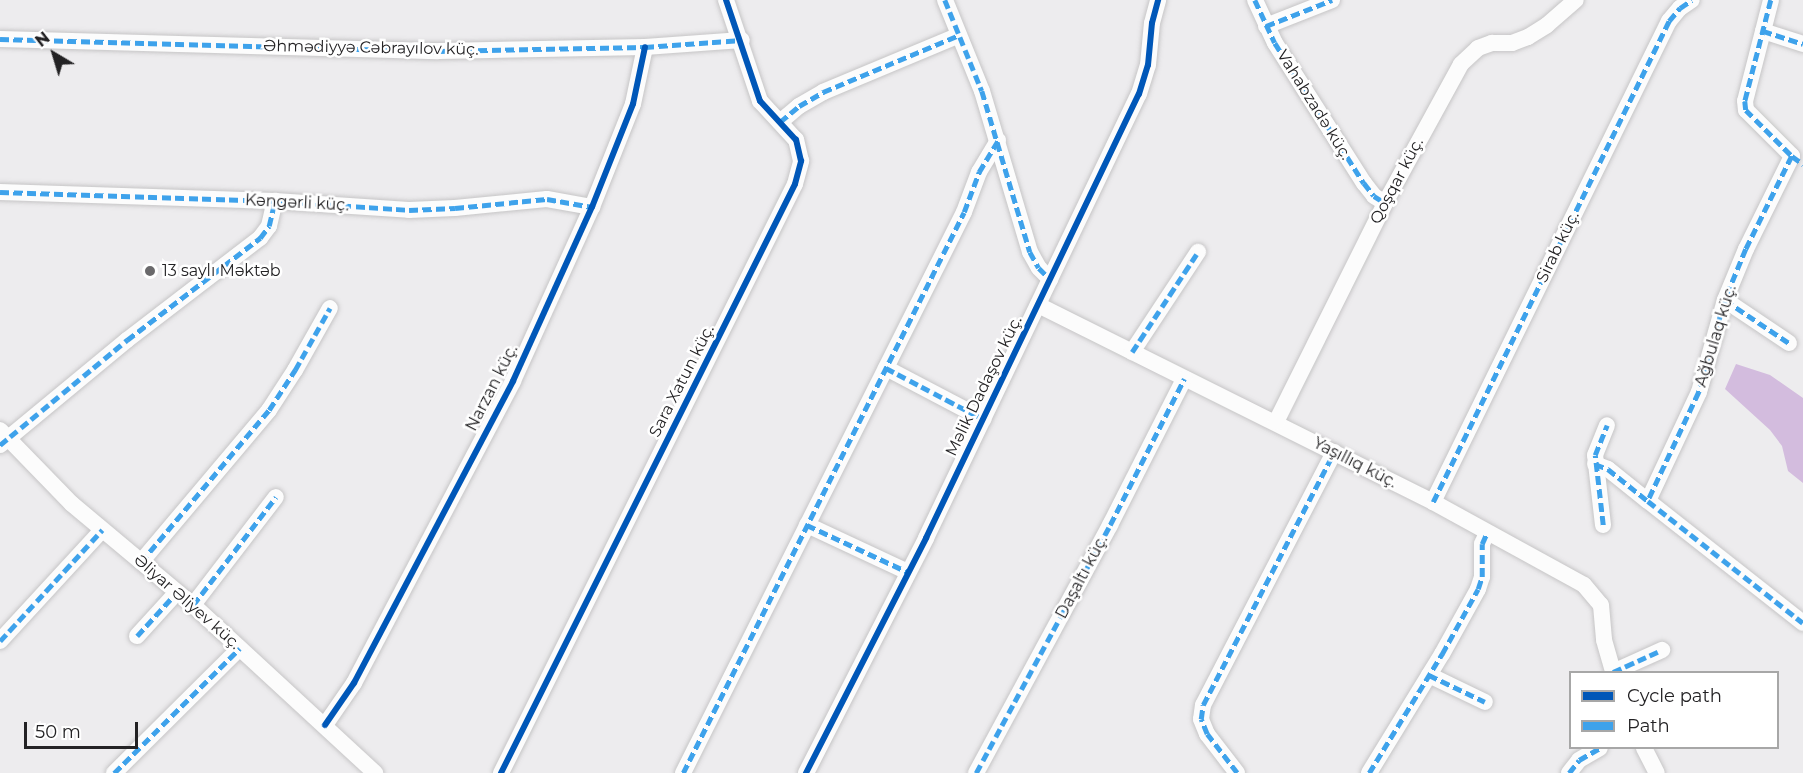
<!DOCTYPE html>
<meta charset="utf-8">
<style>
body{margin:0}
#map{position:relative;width:1803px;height:773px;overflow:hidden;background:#edecee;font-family:Montserrat,sans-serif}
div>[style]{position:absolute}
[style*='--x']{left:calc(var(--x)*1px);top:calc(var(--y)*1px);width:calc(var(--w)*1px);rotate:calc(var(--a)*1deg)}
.water>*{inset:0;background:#d3bcde}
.roads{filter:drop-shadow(0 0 2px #c6c5c6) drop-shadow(0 0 2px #c6c5c6)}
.minor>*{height:16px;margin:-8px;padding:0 8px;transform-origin:8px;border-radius:8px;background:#fcfcfc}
.quiet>*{height:4.5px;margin-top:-2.25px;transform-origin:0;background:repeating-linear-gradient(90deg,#3ea2eb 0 9px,transparent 0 13.5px)}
.cycleway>*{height:6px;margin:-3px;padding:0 3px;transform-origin:3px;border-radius:3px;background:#0057b8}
.dots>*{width:16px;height:16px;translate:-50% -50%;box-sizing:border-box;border:3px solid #fff;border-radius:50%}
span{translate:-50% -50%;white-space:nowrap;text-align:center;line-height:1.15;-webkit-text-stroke:5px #fff;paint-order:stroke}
.street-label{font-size:16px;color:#232224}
.poi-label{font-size:16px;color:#232224}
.left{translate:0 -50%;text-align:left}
.legend{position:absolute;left:1569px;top:671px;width:210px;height:78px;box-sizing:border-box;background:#fff;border:2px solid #a7a7a7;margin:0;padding:8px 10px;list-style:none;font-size:18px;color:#232224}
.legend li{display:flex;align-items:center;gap:12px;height:30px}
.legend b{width:30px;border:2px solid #a7a7a7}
.north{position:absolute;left:24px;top:24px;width:60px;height:60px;-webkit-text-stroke:4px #fff;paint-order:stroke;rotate:322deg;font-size:16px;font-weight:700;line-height:24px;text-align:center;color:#232224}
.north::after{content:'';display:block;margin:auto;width:21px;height:27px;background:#232224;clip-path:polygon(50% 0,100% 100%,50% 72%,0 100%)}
.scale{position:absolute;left:24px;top:722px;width:114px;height:27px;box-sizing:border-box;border:3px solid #232224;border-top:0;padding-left:8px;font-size:18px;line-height:21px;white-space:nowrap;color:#232224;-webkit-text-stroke:4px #fff;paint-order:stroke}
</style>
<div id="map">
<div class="water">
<div style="clip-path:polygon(1736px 364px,1770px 375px,1803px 398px,1803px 483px,1788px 471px,1782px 446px,1770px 430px,1725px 389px)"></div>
</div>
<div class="roads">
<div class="minor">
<div style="--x:945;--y:0;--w:98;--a:67.9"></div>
<div style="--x:982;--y:91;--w:168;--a:73.4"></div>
<div style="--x:1030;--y:252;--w:18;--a:61"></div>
<div style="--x:1039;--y:268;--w:16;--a:45"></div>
<div style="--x:1255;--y:0;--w:47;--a:65.1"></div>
<div style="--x:1275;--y:43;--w:166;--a:57.6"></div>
<div style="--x:1364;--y:183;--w:16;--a:52"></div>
<div style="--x:1374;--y:196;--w:13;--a:32"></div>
<div style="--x:1771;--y:0;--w:104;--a:104.4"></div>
<div style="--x:1745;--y:101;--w:9;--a:84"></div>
<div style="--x:1746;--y:110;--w:65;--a:45"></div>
<div style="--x:1792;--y:156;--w:104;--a:116.3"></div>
<div style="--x:1746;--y:249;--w:55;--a:112.4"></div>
<div style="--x:1725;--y:300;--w:96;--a:105.8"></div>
<div style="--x:1699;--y:392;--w:120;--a:115.1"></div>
<div style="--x:1648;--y:501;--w:197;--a:38.2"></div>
<div style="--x:1266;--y:26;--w:71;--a:-21.5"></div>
<div style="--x:1763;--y:31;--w:42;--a:18"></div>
<div style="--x:0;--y:39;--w:438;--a:1.6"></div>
<div style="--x:438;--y:51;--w:207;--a:-1.1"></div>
<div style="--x:645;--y:47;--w:97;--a:-4.1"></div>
<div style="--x:780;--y:122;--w:25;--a:-40"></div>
<div style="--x:799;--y:106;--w:28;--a:-30"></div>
<div style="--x:823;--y:92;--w:147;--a:-22.7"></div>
<div style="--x:0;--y:192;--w:275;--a:1.9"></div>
<div style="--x:275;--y:201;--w:134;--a:3.8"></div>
<div style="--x:409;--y:210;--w:46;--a:-2.5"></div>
<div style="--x:455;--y:208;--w:92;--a:-5.6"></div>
<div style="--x:547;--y:199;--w:46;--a:10.1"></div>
<div style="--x:1725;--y:300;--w:77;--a:33.9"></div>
<div style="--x:1038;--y:305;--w:441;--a:26.5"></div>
<div style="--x:1433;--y:502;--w:172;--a:28.8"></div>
<div style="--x:1584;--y:585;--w:26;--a:50"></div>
<div style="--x:1601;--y:605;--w:35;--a:85"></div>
<div style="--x:1604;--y:640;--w:33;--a:74"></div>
<div style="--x:1132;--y:352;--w:120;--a:-56.6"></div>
<div style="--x:886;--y:368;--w:110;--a:27.7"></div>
<div style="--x:1276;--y:422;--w:245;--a:-63.5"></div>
<div style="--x:1385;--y:203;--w:158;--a:-61.3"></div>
<div style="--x:1461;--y:64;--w:23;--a:-43"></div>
<div style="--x:1478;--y:48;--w:15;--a:-20"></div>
<div style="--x:1492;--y:43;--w:20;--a:0"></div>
<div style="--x:1512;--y:43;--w:17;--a:-21"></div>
<div style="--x:1528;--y:37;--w:22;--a:-32"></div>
<div style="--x:1547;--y:25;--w:38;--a:-41"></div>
<div style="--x:0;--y:430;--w:103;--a:45.8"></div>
<div style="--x:72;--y:504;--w:158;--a:39.9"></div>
<div style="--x:193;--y:605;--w:248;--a:42.7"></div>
<div style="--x:0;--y:445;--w:165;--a:-39.6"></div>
<div style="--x:127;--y:340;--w:168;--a:-37.5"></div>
<div style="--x:260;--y:238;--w:15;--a:-53"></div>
<div style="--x:269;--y:226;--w:26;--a:-77"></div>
<div style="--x:1595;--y:464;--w:14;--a:21"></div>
<div style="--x:1608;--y:469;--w:51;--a:38.7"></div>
<div style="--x:1433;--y:502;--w:536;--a:-63.87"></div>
<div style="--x:1669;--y:21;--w:17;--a:-50"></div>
<div style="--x:1680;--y:8;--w:14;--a:-34"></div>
<div style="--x:807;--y:525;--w:111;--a:25"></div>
<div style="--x:1603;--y:525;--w:70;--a:-96.5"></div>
<div style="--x:1595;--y:455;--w:32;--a:-68"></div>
<div style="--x:141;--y:562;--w:199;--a:-49.9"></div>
<div style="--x:269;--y:410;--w:48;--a:-57"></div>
<div style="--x:295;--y:370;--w:71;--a:-60.6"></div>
<div style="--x:193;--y:605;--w:136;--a:-52.5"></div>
<div style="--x:137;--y:636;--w:59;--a:-47.7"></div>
<div style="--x:0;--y:641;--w:151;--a:-47.4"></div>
<div style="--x:1613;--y:672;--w:54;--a:-24.2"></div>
<div style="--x:1429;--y:675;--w:62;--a:25.7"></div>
<div style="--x:325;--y:725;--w:51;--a:-55.4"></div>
<div style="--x:354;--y:683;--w:341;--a:-62.2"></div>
<div style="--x:513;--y:381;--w:191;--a:-65.6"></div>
<div style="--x:592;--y:207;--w:111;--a:-68.3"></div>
<div style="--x:633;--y:104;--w:58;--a:-78.1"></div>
<div style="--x:1644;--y:748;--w:28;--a:63"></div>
<div style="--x:114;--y:773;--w:177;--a:-44.8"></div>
<div style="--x:501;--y:773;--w:658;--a:-63.47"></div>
<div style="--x:795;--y:184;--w:24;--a:-75"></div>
<div style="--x:801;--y:161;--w:22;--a:-103"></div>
<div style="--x:796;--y:140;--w:53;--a:-132.7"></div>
<div style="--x:760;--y:101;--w:107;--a:-108.6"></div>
<div style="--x:683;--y:773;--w:627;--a:-63.39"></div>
<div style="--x:964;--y:212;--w:43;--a:-69.4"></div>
<div style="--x:979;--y:172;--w:37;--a:-59"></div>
<div style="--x:806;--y:773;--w:264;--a:-62.9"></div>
<div style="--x:926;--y:538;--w:492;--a:-64.4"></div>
<div style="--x:1139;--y:94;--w:30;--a:-73"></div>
<div style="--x:1148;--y:65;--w:42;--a:-84.6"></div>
<div style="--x:1152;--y:23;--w:24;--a:-75"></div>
<div style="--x:976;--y:773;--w:282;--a:-61.6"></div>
<div style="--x:1110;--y:525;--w:164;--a:-63.1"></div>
<div style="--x:1237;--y:773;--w:49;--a:-127.6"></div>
<div style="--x:1207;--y:734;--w:16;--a:-112"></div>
<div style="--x:1201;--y:719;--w:14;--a:-82"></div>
<div style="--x:1203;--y:705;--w:285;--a:-62.6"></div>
<div style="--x:1369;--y:773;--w:140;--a:-58.5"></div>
<div style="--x:1442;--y:654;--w:74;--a:-61"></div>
<div style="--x:1478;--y:589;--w:13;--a:-72"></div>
<div style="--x:1482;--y:577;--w:33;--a:-90"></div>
<div style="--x:1482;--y:544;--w:12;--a:-66"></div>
<div style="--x:1569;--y:773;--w:16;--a:-52"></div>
<div style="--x:1579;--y:760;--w:24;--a:-30"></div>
</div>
</div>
<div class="quiet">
<div style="--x:945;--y:0;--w:98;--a:67.9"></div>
<div style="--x:982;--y:91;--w:168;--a:73.4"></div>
<div style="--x:1030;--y:252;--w:18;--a:61"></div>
<div style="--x:1039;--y:268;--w:16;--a:45"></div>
<div style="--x:1255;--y:0;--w:47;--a:65.1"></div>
<div style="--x:1275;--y:43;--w:166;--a:57.6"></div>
<div style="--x:1364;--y:183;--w:16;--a:52"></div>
<div style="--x:1374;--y:196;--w:13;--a:32"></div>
<div style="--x:1771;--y:0;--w:104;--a:104.4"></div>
<div style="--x:1745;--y:101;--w:9;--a:84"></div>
<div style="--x:1746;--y:110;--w:65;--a:45"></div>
<div style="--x:1792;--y:156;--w:104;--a:116.3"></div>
<div style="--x:1746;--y:249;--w:55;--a:112.4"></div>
<div style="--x:1725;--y:300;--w:96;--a:105.8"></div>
<div style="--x:1699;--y:392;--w:120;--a:115.1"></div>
<div style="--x:1648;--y:501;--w:197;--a:38.2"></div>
<div style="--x:1266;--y:26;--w:71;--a:-21.5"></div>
<div style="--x:1763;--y:31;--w:42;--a:18"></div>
<div style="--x:0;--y:39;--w:438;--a:1.6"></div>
<div style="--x:438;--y:51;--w:207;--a:-1.1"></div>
<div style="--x:645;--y:47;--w:97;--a:-4.1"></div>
<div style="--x:780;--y:122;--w:25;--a:-40"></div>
<div style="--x:799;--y:106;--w:28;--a:-30"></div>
<div style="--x:823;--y:92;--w:147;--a:-22.7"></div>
<div style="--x:1792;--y:156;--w:14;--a:36"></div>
<div style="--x:0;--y:192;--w:275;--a:1.9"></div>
<div style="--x:275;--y:201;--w:134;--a:3.8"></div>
<div style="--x:409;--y:210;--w:46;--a:-2.5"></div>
<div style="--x:455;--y:208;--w:92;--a:-5.6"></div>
<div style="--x:547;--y:199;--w:46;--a:10.1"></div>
<div style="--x:1725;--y:300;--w:77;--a:33.9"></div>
<div style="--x:1132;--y:352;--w:120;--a:-56.6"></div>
<div style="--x:886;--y:368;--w:110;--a:27.7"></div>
<div style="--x:0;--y:445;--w:165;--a:-39.6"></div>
<div style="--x:127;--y:340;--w:168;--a:-37.5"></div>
<div style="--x:260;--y:238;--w:15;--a:-53"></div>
<div style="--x:269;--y:226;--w:26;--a:-77"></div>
<div style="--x:1595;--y:464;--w:14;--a:21"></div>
<div style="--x:1608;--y:469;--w:51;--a:38.7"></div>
<div style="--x:1433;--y:502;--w:536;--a:-63.87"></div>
<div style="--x:1669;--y:21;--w:17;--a:-50"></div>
<div style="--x:1680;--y:8;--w:14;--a:-34"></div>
<div style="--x:807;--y:525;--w:111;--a:25"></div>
<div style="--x:1603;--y:525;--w:70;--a:-96.5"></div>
<div style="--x:1595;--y:455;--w:32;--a:-68"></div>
<div style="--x:141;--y:562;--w:199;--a:-49.9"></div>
<div style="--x:269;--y:410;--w:48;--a:-57"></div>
<div style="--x:295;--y:370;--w:71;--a:-60.6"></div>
<div style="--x:193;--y:605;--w:136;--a:-52.5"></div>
<div style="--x:137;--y:636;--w:59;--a:-47.7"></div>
<div style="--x:0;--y:641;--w:151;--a:-47.4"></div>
<div style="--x:1613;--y:672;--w:54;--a:-24.2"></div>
<div style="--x:1429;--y:675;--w:62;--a:25.7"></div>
<div style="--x:114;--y:773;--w:177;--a:-44.8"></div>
<div style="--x:683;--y:773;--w:627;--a:-63.39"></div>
<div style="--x:964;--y:212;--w:43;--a:-69.4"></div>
<div style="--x:979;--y:172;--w:37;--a:-59"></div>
<div style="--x:976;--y:773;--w:282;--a:-61.6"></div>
<div style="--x:1110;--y:525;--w:164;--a:-63.1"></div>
<div style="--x:1237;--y:773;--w:49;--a:-127.6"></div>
<div style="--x:1207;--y:734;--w:16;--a:-112"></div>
<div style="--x:1201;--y:719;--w:14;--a:-82"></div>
<div style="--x:1203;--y:705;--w:285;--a:-62.6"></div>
<div style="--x:1369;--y:773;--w:140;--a:-58.5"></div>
<div style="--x:1442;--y:654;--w:74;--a:-61"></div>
<div style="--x:1478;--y:589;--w:13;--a:-72"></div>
<div style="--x:1482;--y:577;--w:33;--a:-90"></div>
<div style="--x:1482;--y:544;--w:12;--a:-66"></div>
<div style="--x:1569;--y:773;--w:16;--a:-52"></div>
<div style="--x:1579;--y:760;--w:24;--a:-30"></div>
</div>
<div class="cycleway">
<div style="--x:325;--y:725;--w:51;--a:-55.4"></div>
<div style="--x:354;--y:683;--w:341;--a:-62.2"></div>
<div style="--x:513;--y:381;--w:191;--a:-65.6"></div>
<div style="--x:592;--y:207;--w:111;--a:-68.3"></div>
<div style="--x:633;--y:104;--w:58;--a:-78.1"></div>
<div style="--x:501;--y:773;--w:658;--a:-63.47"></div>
<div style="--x:795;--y:184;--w:24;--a:-75"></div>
<div style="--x:801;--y:161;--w:22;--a:-103"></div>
<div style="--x:796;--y:140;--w:53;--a:-132.7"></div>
<div style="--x:760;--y:101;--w:107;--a:-108.6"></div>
<div style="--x:806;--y:773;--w:264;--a:-62.9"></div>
<div style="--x:926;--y:538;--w:492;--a:-64.4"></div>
<div style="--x:1139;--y:94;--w:30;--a:-73"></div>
<div style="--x:1148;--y:65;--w:42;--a:-84.6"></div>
<div style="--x:1152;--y:23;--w:24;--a:-75"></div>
</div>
<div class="dots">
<div style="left:150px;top:271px;background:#6a696b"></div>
</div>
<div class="street-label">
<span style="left:371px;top:48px;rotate:1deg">Əhmədiyyə Cəbrayılov küç.</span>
<span style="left:1314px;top:105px;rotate:58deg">Vahabzadə küç.</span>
<span style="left:1397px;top:181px;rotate:-62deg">Qoşqar küç.</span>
<span style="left:297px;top:203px;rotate:3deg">Kəngərli küç.</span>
<span style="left:1558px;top:247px;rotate:-64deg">Sirab küç.</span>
<span style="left:1716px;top:336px;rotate:-73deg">Ağbulaq küç.</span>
<span style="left:682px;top:381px;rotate:-63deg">Sara Xatun küç.</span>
<span style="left:984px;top:386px;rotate:-64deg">Məlik Dadaşov küç.</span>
<span style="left:492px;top:388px;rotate:-63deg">Narzan küç.</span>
<span style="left:1355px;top:463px;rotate:27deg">Yaşıllıq küç.</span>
<span style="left:1082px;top:577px;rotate:-62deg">Daşaltı küç.</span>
<span style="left:187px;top:602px;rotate:41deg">Əliyar Əliyev küç.</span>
</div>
<div class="poi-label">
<span class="left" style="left:162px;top:271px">13 saylı Məktəb</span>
</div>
<ul class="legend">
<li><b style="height:8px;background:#0057b8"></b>Cycle path</li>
<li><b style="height:8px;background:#3ea2eb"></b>Path</li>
</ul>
<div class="north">N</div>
<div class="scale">50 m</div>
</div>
